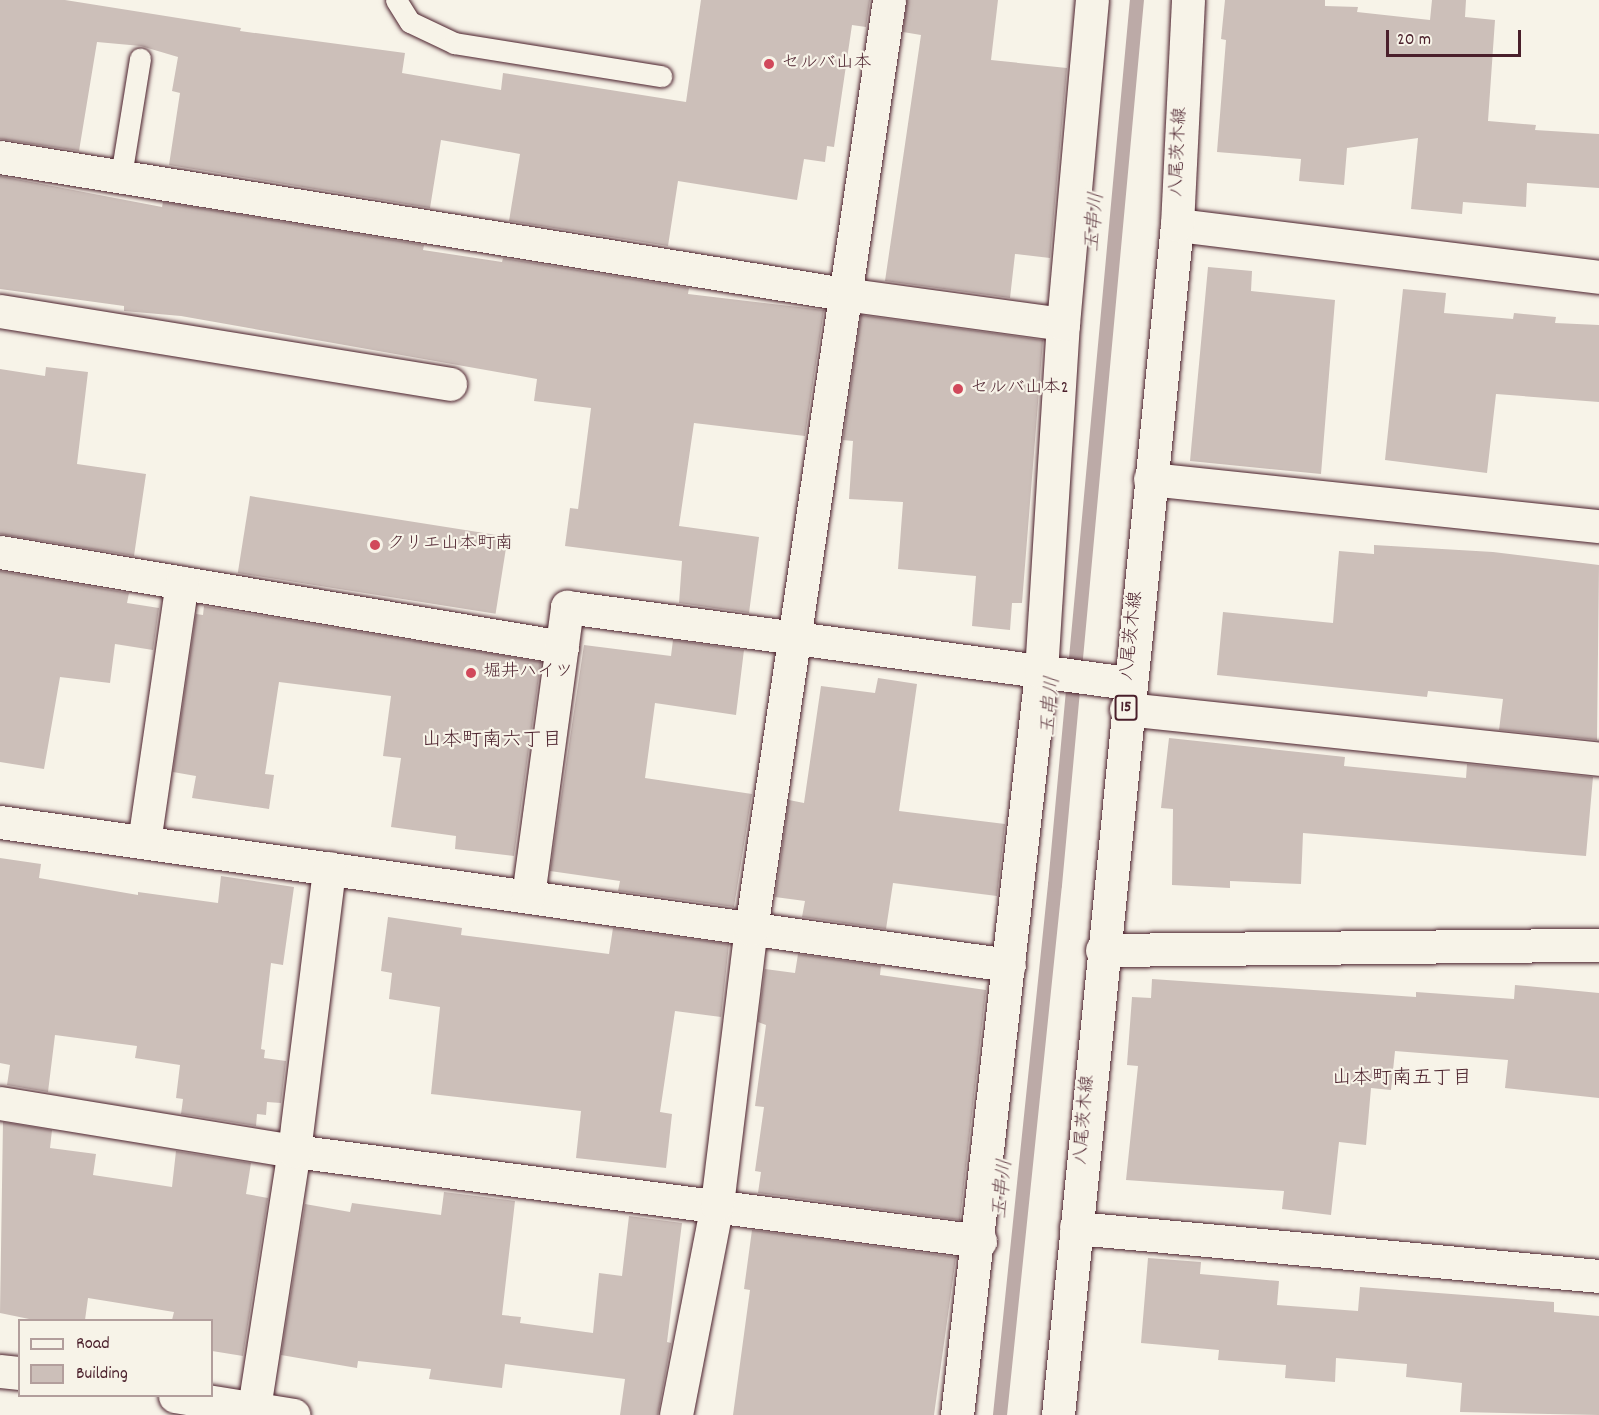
<!DOCTYPE html>
<meta charset="utf-8">
<style>
body{margin:0}
#map{position:relative;width:1599px;height:1415px;overflow:hidden;background:#f7f3e8;font-family:Dekko,"Klee One",sans-serif}
div>[style]{position:absolute}
[style*='--x']{left:calc(var(--x)*1px);top:calc(var(--y)*1px);width:calc(var(--w)*1px);rotate:calc(var(--a)*1deg)}
.stream>*{height:14px;margin:-7px;padding:0 7px;transform-origin:7px;border-radius:7px;background:#bcaaa7}
.building>*{inset:0;background:#ccbfb9;transform-origin:0 0}
.roads{filter:drop-shadow(0 0 2px #4a1f2b) drop-shadow(0 0 2px #4a1f2b)}
.lane>*{height:21px;margin:-10.5px;padding:0 10.5px;transform-origin:10.5px;border-radius:10.5px;background:#f7f3e8}
.street>*{height:33px;margin:-16.5px;padding:0 16.5px;transform-origin:16.5px;border-radius:16.5px;background:#f7f3e8}
.secondary>*{height:33px;margin:-16.5px;padding:0 16.5px;transform-origin:16.5px;border-radius:16.5px;background:#f7f3e8}
.primary>*{height:33px;margin:-16.5px;padding:0 16.5px;transform-origin:16.5px;border-radius:16.5px;background:#f7f3e8}
.dots>*{width:16px;height:16px;translate:-50% -50%;box-sizing:border-box;border:3px solid #f7f3e8;border-radius:50%}
span{translate:-50% -50%;white-space:nowrap;text-align:center;line-height:1.15;-webkit-text-stroke:4.5px #f7f3e8;paint-order:stroke}
.shield-label span{padding:2px 4px;background:#f7f3e8;border:2px solid;border-radius:4px;-webkit-text-stroke-width:0}
.shield-label{font-size:16px;color:#4a1f2b;font-weight:700}
.poi-label{font-size:18px;color:#4a1f2b}
.left{translate:0 -50%;text-align:left}
.street-label{font-size:18px;color:#4a1f2b}
.water-label{font-size:20px;color:#6c4950;font-style:italic}
.neighbourhood-label{font-size:20px;color:#4a1f2b}
.legend{position:absolute;left:18px;top:1319px;width:195px;height:78px;box-sizing:border-box;background:#f7f3e8;border:2px solid #b29e9c;margin:0;padding:8px 10px;list-style:none;font-size:18px;color:#4a1f2b}
.legend li{display:flex;align-items:center;gap:12px;height:30px}
.legend b{width:30px;border:2px solid #b29e9c}
.scale{position:absolute;left:1386px;top:30px;width:135px;height:27px;box-sizing:border-box;border:3px solid #4a1f2b;border-top:0;padding-left:8px;font-size:18px;line-height:21px;white-space:nowrap;color:#4a1f2b;-webkit-text-stroke:4px #f7f3e8;paint-order:stroke}
</style>
<div id="map">
<div class="stream">
<div style="--x:1000;--y:1415;--w:533;--a:-84.08"></div>
<div style="--x:1055;--y:885;--w:889;--a:-84.71"></div>
</div>
<div class="building">
<div style="clip-path:polygon(0 0,65px 0,241px 28px,240px 31px,405px 53px,402px 73px,501px 90px,503px 73px,686px 102px,701px 0,870px 0,866px 27px,852px 25px,834px 147px,827px 146px,825px 162px,804px 159px,797px 200px,678px 181px,668px 246px,509px 221px,520px 154px,441px 140px,430px 208px,169px 165px,180px 93px,172px 91px,178px 57px,141px 46px,97px 42px,79px 151px,0 139px)"></div>
<div style="clip-path:polygon(907px 0,998px 0,991px 60px,1067px 68px,1050px 258px,1015px 254px,1010px 298px,885px 281px,921px 35px,903px 32px)"></div>
<div style="clip-path:polygon(1225px 0,1325px 0,1325px 6px,1358px 7px,1357px 12px,1430px 20px,1432px 0,1466px 0,1465px 17px,1495px 20px,1488px 121px,1536px 125px,1535px 130px,1599px 134px,1599px 188px,1527px 183px,1526px 207px,1463px 202px,1462px 214px,1411px 209px,1418px 138px,1347px 148px,1344px 185px,1299px 181px,1301px 159px,1217px 152px,1226px 40px,1221px 39px)"></div>
<div style="clip-path:polygon(0 176px,162px 207px,163px 202px,424px 245px,423px 250px,502px 262px,503px 258px,689px 288px,688px 294px,824px 310px,805px 436px,694px 423px,679px 526px,759px 537px,749px 613px,679px 603px,682px 561px,565px 546px,570px 508px,578px 509px,591px 408px,534px 401px,537px 379px,181px 316px,124px 311px,124px 306px,0 289px)"></div>
<div style="clip-path:polygon(1208px 267px,1252px 271px,1251px 291px,1335px 300px,1321px 474px,1190px 461px)"></div>
<div style="clip-path:polygon(1403px 289px,1446px 293px,1444px 313px,1513px 319px,1514px 313px,1556px 317px,1555px 323px,1599px 325px,1599px 402px,1496px 394px,1487px 473px,1385px 460px)"></div>
<div style="clip-path:polygon(861px 315px,1043px 340px,1022px 603px,1012px 603px,1010px 630px,972px 626px,976px 576px,898px 569px,903px 502px,849px 499px,853px 441px,843px 440px)"></div>
<div style="clip-path:polygon(46px 367px,88px 372px,77px 464px,146px 474px,134px 556px,0 534px,0 369px,45px 376px)"></div>
<div style="left:250px;top:496px;width:261px;height:78px;rotate:9deg"></div>
<div style="clip-path:polygon(1374px 545px,1493px 552px,1599px 565px,1597px 740px,1499px 730px,1503px 699px,1428px 691px,1427px 697px,1217px 675px,1223px 612px,1333px 623px,1339px 551px,1374px 554px)"></div>
<div style="clip-path:polygon(0 571px,129px 593px,127px 603px,159px 608px,153px 650px,115px 644px,110px 683px,60px 677px,44px 769px,0 762px)"></div>
<div style="clip-path:polygon(204px 606px,541px 662px,514px 856px,455px 849px,456px 836px,391px 827px,401px 758px,383px 756px,391px 696px,279px 682px,265px 774px,274px 775px,269px 809px,192px 798px,196px 776px,173px 772px,196px 614px,203px 615px)"></div>
<div style="clip-path:polygon(673px 640px,744px 650px,736px 715px,655px 703px,645px 778px,752px 794px,734px 907px,618px 891px,620px 881px,550px 871px,584px 645px,671px 656px)"></div>
<div style="clip-path:polygon(878px 678px,917px 684px,899px 811px,1005px 824px,997px 896px,893px 883px,886px 929px,802px 917px,805px 901px,775px 897px,789px 800px,804px 803px,821px 686px,875px 693px)"></div>
<div style="clip-path:polygon(1169px 738px,1345px 757px,1344px 766px,1466px 778px,1467px 764px,1593px 777px,1586px 856px,1303px 833px,1301px 884px,1230px 881px,1230px 888px,1172px 885px,1173px 809px,1161px 808px)"></div>
<div style="clip-path:polygon(0 858px,41px 864px,39px 878px,138px 895px,138px 892px,218px 903px,221px 876px,294px 887px,283px 965px,271px 963px,261px 1049px,265px 1050px,264px 1058px,286px 1061px,281px 1103px,267px 1102px,266px 1115px,257px 1114px,256px 1126px,181px 1114px,183px 1099px,176px 1098px,180px 1065px,135px 1058px,137px 1046px,55px 1035px,48px 1092px,7px 1085px,10px 1065px,0 1063px)"></div>
<div style="clip-path:polygon(388px 917px,462px 928px,461px 935px,609px 954px,613px 928px,729px 944px,721px 1017px,675px 1011px,660px 1112px,672px 1114px,666px 1168px,576px 1158px,581px 1111px,431px 1094px,440px 1007px,389px 999px,392px 973px,381px 971px)"></div>
<div style="clip-path:polygon(798px 954px,881px 966px,880px 975px,986px 990px,960px 1220px,758px 1193px,761px 1172px,755px 1171px,764px 1107px,755px 1106px,766px 1025px,758px 1022px,765px 969px,795px 973px)"></div>
<div style="clip-path:polygon(1152px 979px,1416px 997px,1416px 992px,1514px 999px,1515px 985px,1599px 993px,1599px 1098px,1505px 1088px,1508px 1060px,1395px 1051px,1391px 1090px,1371px 1088px,1366px 1145px,1339px 1142px,1331px 1215px,1282px 1209px,1284px 1191px,1126px 1180px,1138px 1066px,1127px 1065px,1132px 997px,1151px 998px)"></div>
<div style="clip-path:polygon(3px 1122px,52px 1130px,50px 1148px,96px 1154px,93px 1175px,172px 1187px,176px 1151px,251px 1163px,246px 1194px,268px 1198px,243px 1356px,212px 1351px,212px 1320px,172px 1320px,174px 1312px,88px 1298px,85px 1320px,34px 1320px,0 1313px)"></div>
<div style="clip-path:polygon(444px 1192px,515px 1201px,502px 1315px,521px 1317px,520px 1323px,593px 1333px,599px 1273px,622px 1276px,629px 1216px,682px 1223px,667px 1342px,671px 1343px,658px 1415px,620px 1415px,625px 1379px,505px 1364px,502px 1388px,429px 1379px,431px 1369px,358px 1361px,357px 1368px,281px 1355px,305px 1204px,350px 1212px,352px 1203px,441px 1215px)"></div>
<div style="clip-path:polygon(752px 1230px,956px 1257px,934px 1415px,733px 1415px,750px 1290px,744px 1289px)"></div>
<div style="clip-path:polygon(1148px 1258px,1201px 1262px,1200px 1274px,1279px 1281px,1277px 1305px,1358px 1311px,1360px 1287px,1554px 1302px,1554px 1312px,1599px 1316px,1599px 1415px,1460px 1412px,1462px 1383px,1406px 1377px,1407px 1364px,1336px 1358px,1335px 1382px,1285px 1378px,1286px 1365px,1218px 1360px,1219px 1350px,1141px 1343px)"></div>
</div>
<div class="roads">
<div class="lane">
<div style="--x:396;--y:0;--w:26;--a:58"></div>
<div style="--x:410;--y:22;--w:49;--a:25.5"></div>
<div style="--x:454;--y:43;--w:210;--a:9.1"></div>
<div style="--x:121;--y:176;--w:119;--a:-80.8"></div>
</div>
<div class="street">
<div style="--x:0;--y:157;--w:855;--a:9.22"></div>
<div style="--x:844;--y:294;--w:221;--a:7.8"></div>
<div style="--x:1177;--y:225;--w:425;--a:7"></div>
<div style="--x:0;--y:311;--w:456;--a:9.2"></div>
<div style="--x:1150;--y:479;--w:451;--a:6"></div>
<div style="--x:0;--y:552;--w:570;--a:9.59"></div>
<div style="--x:1126;--y:709;--w:476;--a:6"></div>
<div style="--x:0;--y:822;--w:1019;--a:8.07"></div>
<div style="--x:144;--y:842;--w:262;--a:-81.7"></div>
<div style="--x:528;--y:896;--w:292;--a:-82.3"></div>
<div style="--x:567;--y:607;--w:566;--a:7.72"></div>
<div style="--x:1102;--y:950;--w:497;--a:-0.6"></div>
<div style="--x:0;--y:1103;--w:298;--a:9.3"></div>
<div style="--x:294;--y:1151;--w:692;--a:7.47"></div>
<div style="--x:1076;--y:1228;--w:525;--a:5.24"></div>
<div style="--x:254;--y:1408;--w:260;--a:-81.2"></div>
<div style="--x:294;--y:1151;--w:285;--a:-82.9"></div>
<div style="--x:676;--y:1415;--w:215;--a:-79"></div>
<div style="--x:717;--y:1204;--w:277;--a:-83"></div>
<div style="--x:751;--y:929;--w:939;--a:-81.55"></div>
<div style="--x:957;--y:1415;--w:748;--a:-83.55"></div>
<div style="--x:1041;--y:672;--w:349;--a:-86.4"></div>
<div style="--x:1063;--y:324;--w:325;--a:-84.9"></div>
</div>
<div class="secondary">
<div style="--x:0;--y:1371;--w:20;--a:6"></div>
<div style="--x:175;--y:1396;--w:120;--a:9.1"></div>
</div>
<div class="primary">
<div style="--x:1058;--y:1415;--w:1196;--a:-84.29"></div>
<div style="--x:1177;--y:225;--w:225;--a:-87.2"></div>
</div>
</div>
<div class="dots">
<div style="left:769px;top:64px;background:#d1495b"></div>
<div style="left:958px;top:389px;background:#d1495b"></div>
<div style="left:375px;top:545px;background:#d1495b"></div>
<div style="left:471px;top:673px;background:#d1495b"></div>
</div>
<div class="shield-label">
<span style="left:1126px;top:708px">15</span>
</div>
<div class="poi-label">
<span class="left" style="left:781px;top:64px">セルバ山本</span>
<span class="left" style="left:970px;top:389px">セルバ山本2</span>
<span class="left" style="left:387px;top:545px">クリエ山本町南</span>
<span class="left" style="left:483px;top:673px">堀井ハイツ</span>
</div>
<div class="street-label">
<span style="left:1180px;top:152px;rotate:-87deg">八尾茨木線</span>
<span style="left:1133px;top:636px;rotate:-84deg">八尾茨木線</span>
<span style="left:1086px;top:1120px;rotate:-85deg">八尾茨木線</span>
</div>
<div class="water-label">
<span style="left:1096px;top:222px;rotate:-85deg">玉串川</span>
<span style="left:1052px;top:706px;rotate:-85deg">玉串川</span>
<span style="left:1004px;top:1189px;rotate:-84deg">玉串川</span>
</div>
<div class="neighbourhood-label">
<span style="left:492px;top:741px">山本町南六丁目</span>
<span style="left:1402px;top:1079px">山本町南五丁目</span>
</div>
<ul class="legend">
<li><b style="height:8px;background:#f7f3e8"></b>Road</li>
<li><b style="height:16px;background:#ccbfb9"></b>Building</li>
</ul>
<div class="scale">20 m</div>
</div>
